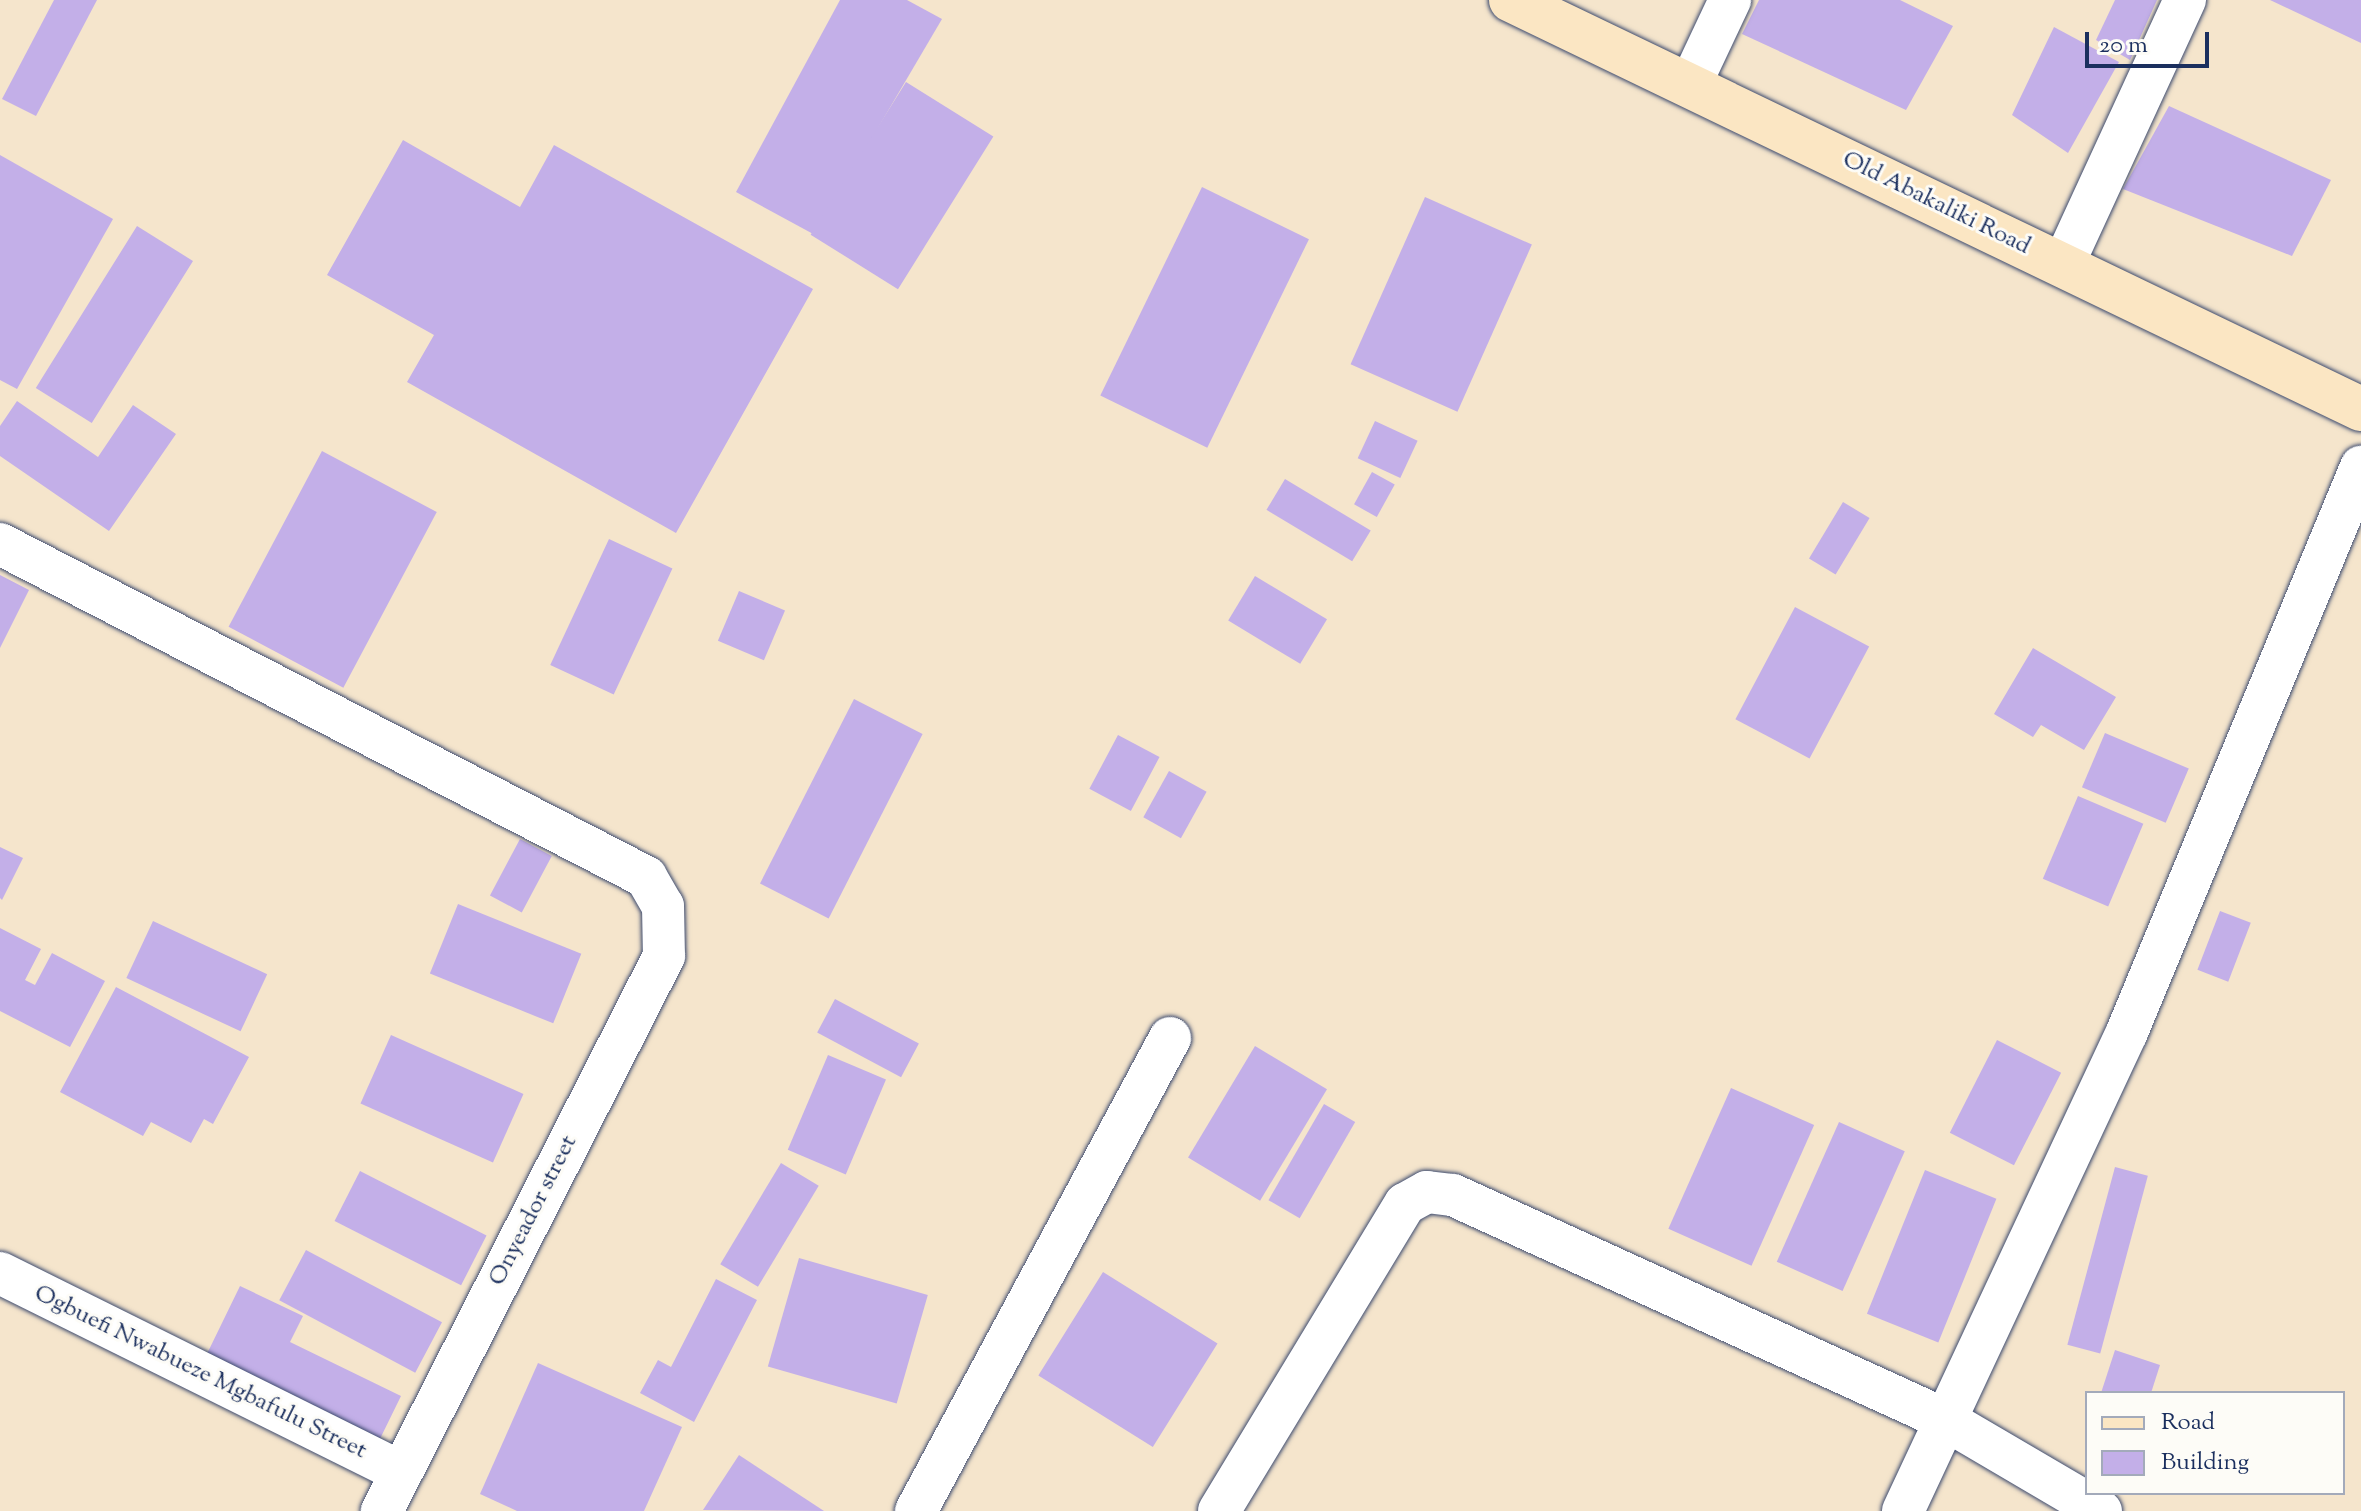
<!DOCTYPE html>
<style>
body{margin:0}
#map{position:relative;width:2361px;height:1511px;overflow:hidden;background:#f5e5cc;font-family:"Sorts Mill Goudy",serif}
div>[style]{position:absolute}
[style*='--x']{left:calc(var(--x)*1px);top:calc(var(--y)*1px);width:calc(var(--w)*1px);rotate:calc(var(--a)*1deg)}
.building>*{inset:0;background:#c3afe8;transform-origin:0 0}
.roads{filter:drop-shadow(0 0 2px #3c4a6e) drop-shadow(0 0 2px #3c4a6e)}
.street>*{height:42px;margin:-21px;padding:0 21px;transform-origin:21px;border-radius:21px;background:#fff}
.secondary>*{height:44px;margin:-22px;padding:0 22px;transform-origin:22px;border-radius:22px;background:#fbe6c3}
span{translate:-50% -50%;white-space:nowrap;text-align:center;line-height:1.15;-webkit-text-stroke:6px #fdfcf7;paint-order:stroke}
.street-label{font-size:24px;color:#1b2f5e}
.legend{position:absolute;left:2085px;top:1391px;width:260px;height:104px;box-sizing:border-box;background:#fdfcf7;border:2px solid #a3aaba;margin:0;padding:10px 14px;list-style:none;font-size:24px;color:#1b2f5e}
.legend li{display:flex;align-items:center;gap:16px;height:40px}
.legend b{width:40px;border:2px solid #a3aaba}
.scale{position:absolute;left:2085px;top:32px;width:124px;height:36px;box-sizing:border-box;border:4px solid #1b2f5e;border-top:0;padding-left:10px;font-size:24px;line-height:28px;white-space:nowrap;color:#1b2f5e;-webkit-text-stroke:6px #fdfcf7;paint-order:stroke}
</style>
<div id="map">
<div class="building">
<div style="clip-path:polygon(54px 0,97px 0,36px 116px,2px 99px)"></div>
<div style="clip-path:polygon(840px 0,907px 0,942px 19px,815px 235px,736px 192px)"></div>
<div style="clip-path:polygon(1759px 0,1900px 0,1953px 26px,1906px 110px,1742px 34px)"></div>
<div style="clip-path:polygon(2115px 0,2157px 0,2130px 60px,2096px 40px)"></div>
<div style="clip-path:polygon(2270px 0,2361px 0,2361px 43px)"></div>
<div style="clip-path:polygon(2054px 27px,2119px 62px,2068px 153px,2012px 115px)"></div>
<div style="left:906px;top:82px;width:103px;height:180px;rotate:32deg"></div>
<div style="clip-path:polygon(2169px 106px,2331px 180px,2292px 256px,2123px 189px)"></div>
<div style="clip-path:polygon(403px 140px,520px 207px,554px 145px,813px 289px,676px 533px,407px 382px,434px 335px,327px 275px)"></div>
<div style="clip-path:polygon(0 155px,113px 219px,17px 389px,0 380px)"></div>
<div style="left:1202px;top:187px;width:119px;height:232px;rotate:26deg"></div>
<div style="left:1425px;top:197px;width:117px;height:183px;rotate:24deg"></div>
<div style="left:137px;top:226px;width:66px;height:191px;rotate:32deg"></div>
<div style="clip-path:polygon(17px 401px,98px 457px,133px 405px,176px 434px,109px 531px,0 456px,0 426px)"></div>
<div style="left:1375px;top:421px;width:47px;height:41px;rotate:25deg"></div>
<div style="left:322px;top:451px;width:130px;height:199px;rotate:28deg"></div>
<div style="left:1372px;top:472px;width:26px;height:37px;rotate:29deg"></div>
<div style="left:1285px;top:479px;width:100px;height:36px;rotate:31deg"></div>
<div style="left:1843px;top:502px;width:31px;height:66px;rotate:31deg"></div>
<div style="left:609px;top:539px;width:70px;height:139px;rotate:25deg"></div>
<div style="clip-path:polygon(0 575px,29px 590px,0 648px)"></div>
<div style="left:1255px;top:576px;width:84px;height:52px;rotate:31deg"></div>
<div style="left:739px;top:591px;width:50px;height:54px;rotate:23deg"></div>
<div style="left:1795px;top:607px;width:84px;height:127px;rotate:28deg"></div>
<div style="clip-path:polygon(2033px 648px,2116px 697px,2084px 750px,2041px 725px,2033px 737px,1994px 714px)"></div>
<div style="left:854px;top:699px;width:77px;height:207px;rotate:27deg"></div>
<div style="left:2105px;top:733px;width:91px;height:59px;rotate:23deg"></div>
<div style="left:1118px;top:735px;width:47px;height:61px;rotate:28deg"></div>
<div style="left:1169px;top:771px;width:43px;height:53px;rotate:29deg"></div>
<div style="left:2078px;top:796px;width:71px;height:90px;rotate:23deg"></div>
<div style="left:520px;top:839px;width:36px;height:64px;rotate:28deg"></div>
<div style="clip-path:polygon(0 847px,23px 858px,2px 900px,0 898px)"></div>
<div style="left:458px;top:904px;width:133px;height:75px;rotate:22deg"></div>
<div style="left:2220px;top:911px;width:33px;height:63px;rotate:21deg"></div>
<div style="left:153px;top:921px;width:126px;height:63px;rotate:25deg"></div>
<div style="clip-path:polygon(0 928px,41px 949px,25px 980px,35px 985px,52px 953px,105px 981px,70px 1047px,0 1011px)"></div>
<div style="clip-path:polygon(116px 987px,249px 1057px,213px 1124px,204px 1119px,191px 1143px,151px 1122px,143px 1136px,60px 1092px)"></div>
<div style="left:835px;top:999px;width:95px;height:38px;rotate:28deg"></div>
<div style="left:391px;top:1035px;width:145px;height:75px;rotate:24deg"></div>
<div style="left:1997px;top:1040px;width:72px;height:104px;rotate:27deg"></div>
<div style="left:1255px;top:1046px;width:84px;height:130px;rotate:31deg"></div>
<div style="left:828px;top:1055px;width:63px;height:103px;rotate:23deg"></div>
<div style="left:1731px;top:1088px;width:91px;height:154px;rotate:24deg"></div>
<div style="left:1324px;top:1104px;width:36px;height:111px;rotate:30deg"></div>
<div style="left:1839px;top:1122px;width:72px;height:153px;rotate:24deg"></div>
<div style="left:781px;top:1163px;width:44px;height:118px;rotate:31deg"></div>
<div style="left:2115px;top:1167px;width:34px;height:184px;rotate:15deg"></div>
<div style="left:1925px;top:1170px;width:77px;height:155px;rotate:22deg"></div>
<div style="left:360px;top:1171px;width:142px;height:56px;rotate:27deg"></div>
<div style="left:306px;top:1250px;width:154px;height:57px;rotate:28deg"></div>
<div style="left:799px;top:1258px;width:134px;height:113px;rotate:16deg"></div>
<div style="left:1103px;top:1272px;width:135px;height:122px;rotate:32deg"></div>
<div style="clip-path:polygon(716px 1279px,757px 1300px,694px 1422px,640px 1393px,658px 1360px,671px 1367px)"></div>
<div style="clip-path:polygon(240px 1286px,303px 1316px,290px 1342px,401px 1396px,376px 1447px,203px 1362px)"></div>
<div style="clip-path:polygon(2115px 1350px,2160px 1365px,2151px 1393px,2101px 1393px)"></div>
<div style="clip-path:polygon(538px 1363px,682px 1427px,644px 1511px,517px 1511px,480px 1494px)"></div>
<div style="clip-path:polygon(739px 1455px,824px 1511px,703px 1510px)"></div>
</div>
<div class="roads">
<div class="street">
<div style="--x:1690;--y:85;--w:94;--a:-64.8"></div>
<div style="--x:2063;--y:265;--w:292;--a:-65.3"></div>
<div style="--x:0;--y:544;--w:727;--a:27.27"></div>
<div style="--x:646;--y:877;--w:34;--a:60"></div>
<div style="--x:663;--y:906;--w:50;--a:88.9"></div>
<div style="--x:664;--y:956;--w:623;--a:116.94"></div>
<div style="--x:0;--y:1273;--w:448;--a:26.4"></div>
<div style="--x:916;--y:1511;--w:537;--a:-61.76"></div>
<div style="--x:1219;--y:1511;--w:359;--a:-58.8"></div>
<div style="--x:1405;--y:1204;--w:25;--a:-29"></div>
<div style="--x:1427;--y:1192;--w:26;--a:7"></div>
<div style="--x:1453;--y:1195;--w:540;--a:24.52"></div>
<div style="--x:1944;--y:1419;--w:182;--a:30.4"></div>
<div style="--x:1903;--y:1511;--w:529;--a:-64.94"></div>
<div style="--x:2127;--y:1032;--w:612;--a:-67.5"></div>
</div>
<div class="secondary">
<div style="--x:1511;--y:0;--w:943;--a:25.7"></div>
</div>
</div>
<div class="street-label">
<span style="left:1936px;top:204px;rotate:26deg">Old Abakaliki Road</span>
<span style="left:534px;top:1211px;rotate:-63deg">Onyeador street</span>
<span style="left:200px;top:1373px;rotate:26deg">Ogbuefi Nwabueze Mgbafulu Street</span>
</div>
<ul class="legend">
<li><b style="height:10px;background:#fbe6c3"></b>Road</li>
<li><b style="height:22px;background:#c3afe8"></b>Building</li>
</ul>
<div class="scale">20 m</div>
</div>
